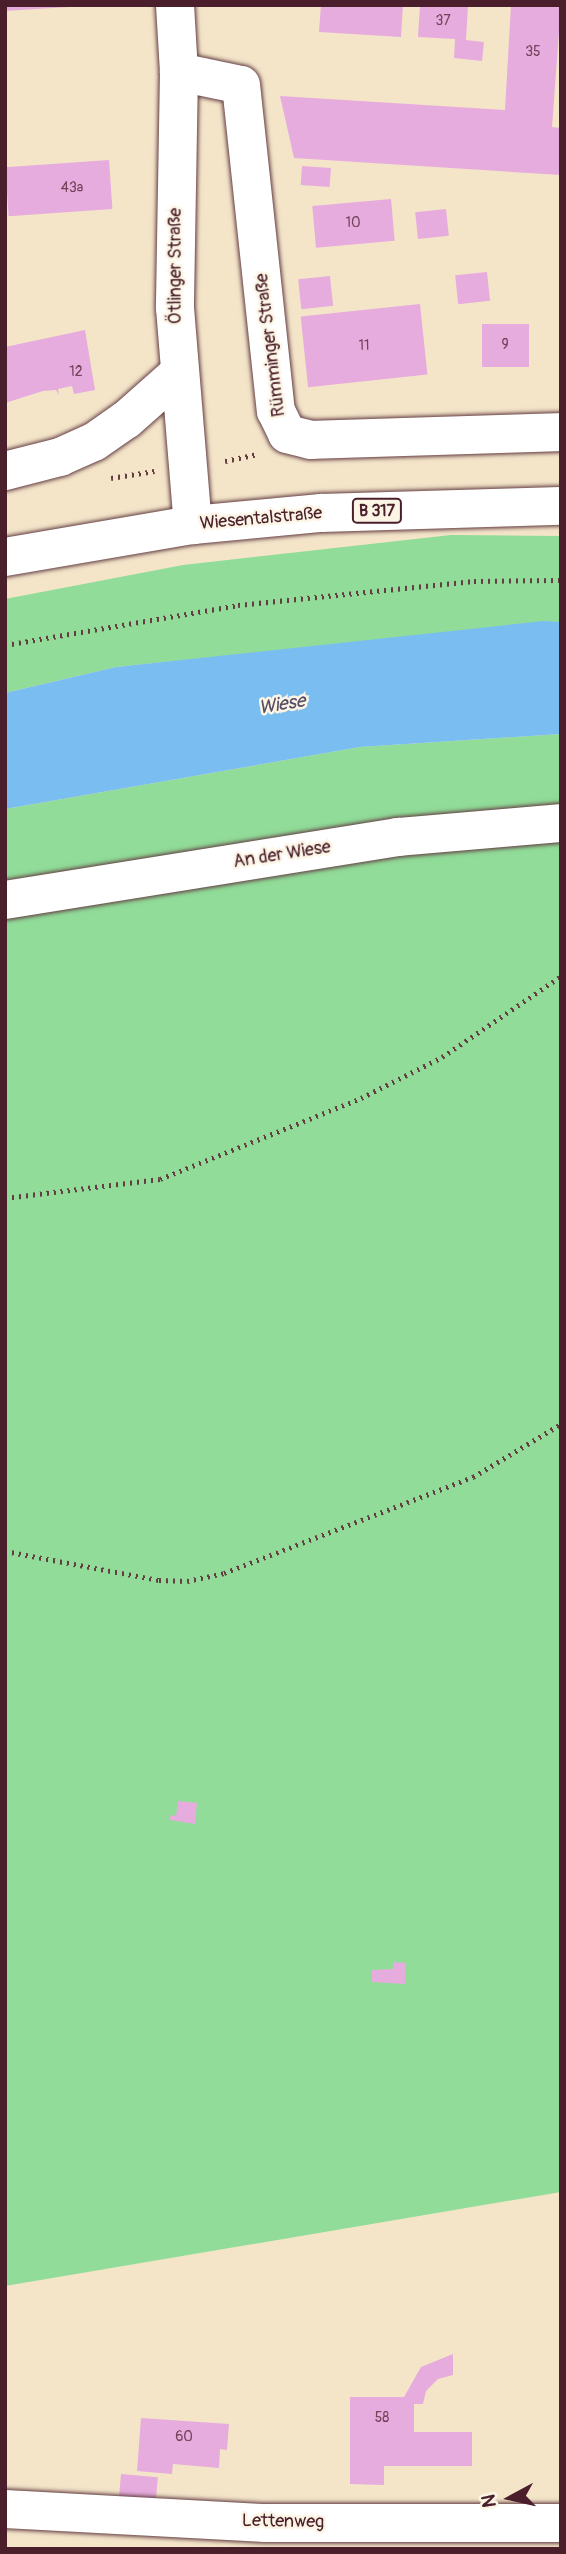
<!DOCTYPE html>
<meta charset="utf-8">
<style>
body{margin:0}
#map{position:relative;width:566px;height:2554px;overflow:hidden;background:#f4e5c9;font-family:Pangolin,sans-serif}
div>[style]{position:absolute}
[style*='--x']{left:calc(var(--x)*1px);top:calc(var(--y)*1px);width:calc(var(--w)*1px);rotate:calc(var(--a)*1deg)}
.green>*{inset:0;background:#91dc99}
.water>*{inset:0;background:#7abef1}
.building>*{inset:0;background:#e6acde;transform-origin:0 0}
.path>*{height:4.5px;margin-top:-2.25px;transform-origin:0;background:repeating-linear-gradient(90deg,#643d43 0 2px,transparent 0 7px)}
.roads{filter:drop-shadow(0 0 2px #643d43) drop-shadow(0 0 2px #643d43)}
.minor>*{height:38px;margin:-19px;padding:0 19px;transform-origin:19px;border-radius:19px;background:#fff}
.major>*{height:38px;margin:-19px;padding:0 19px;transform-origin:19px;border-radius:19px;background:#fff}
span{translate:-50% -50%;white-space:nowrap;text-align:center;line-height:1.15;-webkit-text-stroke:5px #fcf5e5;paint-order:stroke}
.number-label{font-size:14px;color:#714258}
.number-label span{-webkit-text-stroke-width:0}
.shield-label span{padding:2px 5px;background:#fcf5e5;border:2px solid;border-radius:5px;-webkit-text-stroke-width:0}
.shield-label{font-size:16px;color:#4a1f2b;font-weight:700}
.street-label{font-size:18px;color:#4a1f2b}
.water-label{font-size:19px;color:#584f66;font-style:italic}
.frame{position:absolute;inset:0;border:7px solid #4a1f2b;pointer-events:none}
.north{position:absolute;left:475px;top:2463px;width:70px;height:70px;-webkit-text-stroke:5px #fcf5e5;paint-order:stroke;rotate:262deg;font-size:19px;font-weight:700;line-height:28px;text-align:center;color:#4a1f2b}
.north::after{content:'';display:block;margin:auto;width:24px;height:32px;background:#4a1f2b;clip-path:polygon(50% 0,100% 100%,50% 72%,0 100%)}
</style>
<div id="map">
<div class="green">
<div style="clip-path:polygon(451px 535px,561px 536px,561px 622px,116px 667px,5px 693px,5px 599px,183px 565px)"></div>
<div style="clip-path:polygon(561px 734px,561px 2192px,5px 2286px,5px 809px,360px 747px)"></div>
</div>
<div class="water">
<div style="clip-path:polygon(544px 621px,561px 622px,561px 734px,360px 747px,5px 809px,5px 693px,116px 667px)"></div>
</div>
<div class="building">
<div style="clip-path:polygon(5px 5px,69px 5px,69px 7px,5px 11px)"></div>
<div style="clip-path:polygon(321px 5px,403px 5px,401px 37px,319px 32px)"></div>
<div style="clip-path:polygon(420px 5px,468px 5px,466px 40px,484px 42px,482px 61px,454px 58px,455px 39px,418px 37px)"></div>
<div style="clip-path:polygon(511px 5px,561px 5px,552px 127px,561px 128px,561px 175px,294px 158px,280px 96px,505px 110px)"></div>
<div style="left:109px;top:160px;width:49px;height:104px;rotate:86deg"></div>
<div style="left:302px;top:166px;width:29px;height:19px;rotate:4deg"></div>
<div style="left:391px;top:199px;width:42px;height:79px;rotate:85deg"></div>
<div style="left:446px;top:209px;width:27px;height:31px;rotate:84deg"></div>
<div style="left:487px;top:272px;width:29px;height:32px;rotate:84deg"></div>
<div style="left:330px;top:276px;width:30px;height:32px;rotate:84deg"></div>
<div style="left:420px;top:304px;width:71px;height:120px;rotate:84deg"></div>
<div style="left:482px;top:324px;width:47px;height:43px"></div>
<div style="clip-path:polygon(85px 330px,95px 390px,74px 394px,72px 386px,58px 389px,59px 395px,56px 390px,43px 391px,5px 403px,5px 347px)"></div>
<div style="clip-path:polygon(178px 1801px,197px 1803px,195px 1824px,170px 1820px,170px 1815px,176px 1816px)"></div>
<div style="clip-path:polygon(393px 1962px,406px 1963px,405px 1984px,372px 1982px,372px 1970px,393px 1969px)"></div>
<div style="clip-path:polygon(453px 2354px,453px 2375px,438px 2379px,426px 2391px,423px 2404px,414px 2404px,414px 2432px,472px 2432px,472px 2466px,384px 2466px,384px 2485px,350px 2484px,350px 2397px,404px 2397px,421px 2367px)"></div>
<div style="clip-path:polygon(141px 2418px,229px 2424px,227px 2450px,220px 2449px,219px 2468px,173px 2464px,172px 2474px,137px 2471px)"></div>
<div style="left:121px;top:2474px;width:37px;height:22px;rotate:5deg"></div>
</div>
<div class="path">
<div style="--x:225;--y:461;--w:33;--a:-12"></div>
<div style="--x:111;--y:478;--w:44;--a:-9.2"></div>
<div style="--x:5;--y:645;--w:236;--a:-9.7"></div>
<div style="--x:238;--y:605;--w:237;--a:-5.8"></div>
<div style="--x:474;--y:581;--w:87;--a:-0.7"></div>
<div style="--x:5;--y:1198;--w:156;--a:-7"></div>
<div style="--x:160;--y:1179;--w:217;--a:-21.9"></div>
<div style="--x:361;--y:1098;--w:91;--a:-26.8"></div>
<div style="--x:442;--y:1057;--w:144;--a:-34.2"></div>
<div style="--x:5;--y:1551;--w:157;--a:10.7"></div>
<div style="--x:159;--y:1580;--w:28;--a:2"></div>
<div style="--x:187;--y:1581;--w:38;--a:-12"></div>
<div style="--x:224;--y:1573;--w:267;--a:-21.1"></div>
<div style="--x:473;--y:1477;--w:103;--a:-31.1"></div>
</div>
<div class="roads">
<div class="minor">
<div style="--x:175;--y:5;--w:67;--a:86.6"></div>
<div style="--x:179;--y:72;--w:236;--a:91"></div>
<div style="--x:175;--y:308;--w:218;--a:85.3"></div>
<div style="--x:179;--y:72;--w:63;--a:11.8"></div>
<div style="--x:241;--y:85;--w:328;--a:83.9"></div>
<div style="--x:276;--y:411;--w:25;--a:64"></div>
<div style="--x:287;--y:434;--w:25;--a:14"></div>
<div style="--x:311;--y:440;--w:250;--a:-1.8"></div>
<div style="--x:5;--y:471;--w:57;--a:-14.3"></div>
<div style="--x:60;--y:457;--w:37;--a:-24"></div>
<div style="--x:94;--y:442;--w:39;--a:-35"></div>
<div style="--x:126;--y:420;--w:72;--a:-41.6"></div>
<div style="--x:5;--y:900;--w:398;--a:-9.1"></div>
<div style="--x:398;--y:837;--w:164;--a:-4.9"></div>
<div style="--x:5;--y:2509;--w:261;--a:3.1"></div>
<div style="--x:266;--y:2523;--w:295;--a:0"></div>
</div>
<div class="major">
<div style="--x:5;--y:557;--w:191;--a:-9.7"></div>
<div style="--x:193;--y:525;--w:129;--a:-5.4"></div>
<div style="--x:321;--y:513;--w:240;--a:-1.7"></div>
</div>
</div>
<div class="number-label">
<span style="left:443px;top:21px">37</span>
<span style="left:533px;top:52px">35</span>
<span style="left:72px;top:188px">43a</span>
<span style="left:353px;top:223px">10</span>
<span style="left:505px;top:345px">9</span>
<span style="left:364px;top:346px">11</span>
<span style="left:76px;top:372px">12</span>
<span style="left:382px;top:2418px">58</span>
<span style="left:184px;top:2437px">60</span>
</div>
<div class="shield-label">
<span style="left:377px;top:511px">B 317</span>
</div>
<div class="street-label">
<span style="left:176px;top:266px;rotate:-90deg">Ötlinger Straße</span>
<span style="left:271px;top:345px;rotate:-97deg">Rümminger Straße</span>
<span style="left:261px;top:519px;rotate:-5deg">Wiesentalstraße</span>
<span style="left:282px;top:855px;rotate:-9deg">An der Wiese</span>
<span style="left:283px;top:2522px;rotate:1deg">Lettenweg</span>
</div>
<div class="water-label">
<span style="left:282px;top:705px;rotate:-9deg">Wiese</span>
</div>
<div class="frame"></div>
<div class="north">N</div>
</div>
